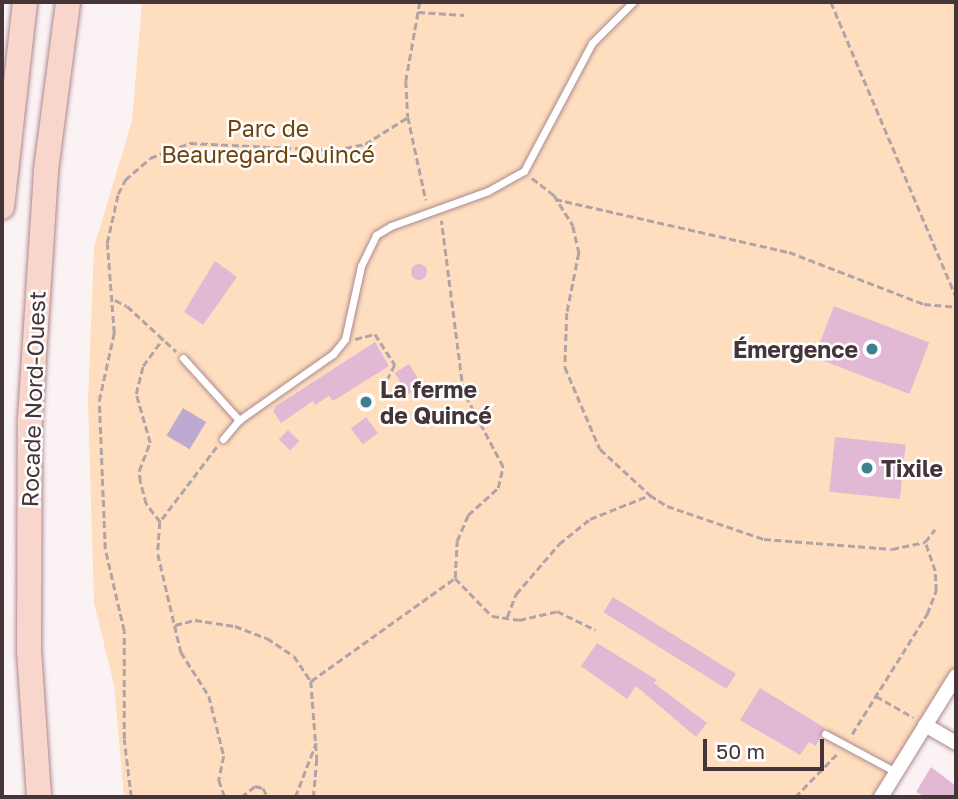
<!DOCTYPE html>
<meta charset="utf-8">
<style>
body{margin:0}
#map{position:relative;width:958px;height:799px;overflow:hidden;background:#fbf2f4;font-family:"Golos Text",sans-serif}
div>[style]{position:absolute}
[style*='--x']{left:calc(var(--x)*1px);top:calc(var(--y)*1px);width:calc(var(--w)*1px);rotate:calc(var(--a)*1deg)}
.green>*{inset:0;background:#ffdebf}
.water>*{inset:0;background:#bdaad1;transform-origin:0 0}
.building>*{inset:0;background:#e1b9d5;transform-origin:0 0}
.round{border-radius:50%}
.path>*{height:2.5px;margin-top:-1.25px;transform-origin:0;background:repeating-linear-gradient(90deg,#b0a4a6 0 7px,transparent 0 10.5px)}
.roads{filter:drop-shadow(0 0 2px #ae888e) drop-shadow(0 0 2px #ae888e)}
.service>*{height:7px;margin:-3.5px;padding:0 3.5px;transform-origin:3.5px;border-radius:3.5px;background:#fff}
.minor>*{height:14px;margin:-7px;padding:0 7px;transform-origin:7px;border-radius:7px;background:#fff}
.trunk>*{height:24px;margin:-12px;padding:0 12px;transform-origin:12px;border-radius:12px;background:#f8d6cb}
.dots>*{width:19px;height:19px;translate:-50% -50%;box-sizing:border-box;border:4px solid #fff;border-radius:50%}
span{translate:-50% -50%;white-space:nowrap;text-align:center;line-height:1.15;-webkit-text-stroke:5px #fff;paint-order:stroke}
.park-label{font-size:23px;color:#6f430c}
.poi-label{font-size:23px;color:#453538;font-weight:700}
.right{translate:-100% -50%;text-align:right}
.left{translate:0 -50%;text-align:left}
.street-label{font-size:23px;color:#453538}
.frame{position:absolute;inset:0;border:4px solid #453538;pointer-events:none}
.scale{position:absolute;left:703px;top:739px;width:121px;height:32px;box-sizing:border-box;border:4px solid #453538;border-top:0;padding-left:9px;font-size:21px;line-height:24px;white-space:nowrap;color:#453538;-webkit-text-stroke:5px #fff;paint-order:stroke}
</style>
<div id="map">
<div class="green">
<div style="clip-path:polygon(142px 2px,956px 2px,956px 669px,931px 725px,887px 797px,124px 797px,114px 685px,94px 603px,88px 401px,94px 247px,132px 121px)"></div>
</div>
<div class="water">
<div style="left:183px;top:408px;width:27px;height:32px;rotate:31deg"></div>
</div>
<div class="building">
<div style="clip-path:polygon(215px 261px,237px 277px,203px 325px,184px 312px)"></div>
<div class="round" style="left:411px;top:264px;width:16px;height:16px"></div>
<div style="left:834px;top:306px;width:102px;height:55px;rotate:21deg"></div>
<div style="clip-path:polygon(375px 342px,389px 366px,333px 401px,329px 396px,315px 405px,313px 401px,281px 423px,273px 411px,276px 406px)"></div>
<div style="left:409px;top:364px;width:25px;height:17px;rotate:58deg"></div>
<div style="left:366px;top:417px;width:20px;height:19px;rotate:53deg"></div>
<div style="left:288px;top:430px;width:16px;height:13px;rotate:45deg"></div>
<div style="left:835px;top:437px;width:71px;height:55px;rotate:6deg"></div>
<div style="left:613px;top:597px;width:145px;height:18px;rotate:32deg"></div>
<div style="clip-path:polygon(597px 643px,657px 680px,654px 683px,707px 723px,696px 737px,636px 686px,627px 699px,581px 666px)"></div>
<div style="clip-path:polygon(760px 688px,825px 728px,816px 746px,809px 742px,800px 755px,740px 720px)"></div>
<div style="clip-path:polygon(931px 767px,956px 786px,956px 797px,926px 797px,916px 792px)"></div>
</div>
<div class="path">
<div style="--x:420;--y:2;--w:80;--a:100"></div>
<div style="--x:406;--y:81;--w:36;--a:87"></div>
<div style="--x:408;--y:117;--w:85;--a:77.8"></div>
<div style="--x:831;--y:2;--w:319;--a:67"></div>
<div style="--x:418;--y:12;--w:46;--a:3.7"></div>
<div style="--x:532;--y:178;--w:28;--a:38"></div>
<div style="--x:554;--y:195;--w:36;--a:58"></div>
<div style="--x:573;--y:226;--w:28;--a:77"></div>
<div style="--x:579;--y:253;--w:61;--a:101.3"></div>
<div style="--x:567;--y:313;--w:54;--a:92.1"></div>
<div style="--x:565;--y:367;--w:89;--a:66.9"></div>
<div style="--x:600;--y:449;--w:68;--a:42.6"></div>
<div style="--x:650;--y:495;--w:20;--a:33"></div>
<div style="--x:667;--y:506;--w:102;--a:18.8"></div>
<div style="--x:764;--y:539;--w:128;--a:4.5"></div>
<div style="--x:892;--y:549;--w:34;--a:-12"></div>
<div style="--x:925;--y:542;--w:16;--a:-52"></div>
<div style="--x:555;--y:199;--w:240;--a:12.8"></div>
<div style="--x:789;--y:252;--w:145;--a:21.1"></div>
<div style="--x:924;--y:304;--w:32;--a:5"></div>
<div style="--x:115;--y:300;--w:13;--a:27"></div>
<div style="--x:127;--y:306;--w:67;--a:42.6"></div>
<div style="--x:355;--y:339;--w:21;--a:-14"></div>
<div style="--x:375;--y:334;--w:37;--a:57"></div>
<div style="--x:395;--y:365;--w:16;--a:117"></div>
<div style="--x:217;--y:447;--w:94;--a:127.2"></div>
<div style="--x:160;--y:522;--w:32;--a:94"></div>
<div style="--x:158;--y:554;--w:101;--a:76.8"></div>
<div style="--x:181;--y:652;--w:52;--a:57.5"></div>
<div style="--x:209;--y:696;--w:62;--a:76"></div>
<div style="--x:224;--y:756;--w:25;--a:102"></div>
<div style="--x:219;--y:780;--w:18;--a:71"></div>
<div style="--x:160;--y:522;--w:23;--a:-128"></div>
<div style="--x:146;--y:504;--w:23;--a:-105"></div>
<div style="--x:140;--y:482;--w:11;--a:-95"></div>
<div style="--x:139;--y:471;--w:30;--a:-69"></div>
<div style="--x:150;--y:443;--w:51;--a:-105.9"></div>
<div style="--x:136;--y:394;--w:29;--a:-76"></div>
<div style="--x:143;--y:366;--w:34;--a:-54"></div>
<div style="--x:455;--y:578;--w:53;--a:45.8"></div>
<div style="--x:492;--y:616;--w:27;--a:8"></div>
<div style="--x:519;--y:620;--w:39;--a:-13"></div>
<div style="--x:557;--y:611;--w:43;--a:26"></div>
<div style="--x:507;--y:617;--w:25;--a:-69"></div>
<div style="--x:516;--y:594;--w:66;--a:-49.3"></div>
<div style="--x:559;--y:544;--w:40;--a:-39"></div>
<div style="--x:590;--y:519;--w:65;--a:-21.8"></div>
<div style="--x:175;--y:625;--w:21;--a:-14"></div>
<div style="--x:195;--y:620;--w:40;--a:8.5"></div>
<div style="--x:235;--y:626;--w:34;--a:21"></div>
<div style="--x:267;--y:638;--w:32;--a:34"></div>
<div style="--x:294;--y:656;--w:30;--a:56"></div>
<div style="--x:311;--y:681;--w:78;--a:85.6"></div>
<div style="--x:317;--y:759;--w:38;--a:95"></div>
<div style="--x:311;--y:681;--w:177;--a:-35.6"></div>
<div style="--x:455;--y:578;--w:37;--a:-87"></div>
<div style="--x:457;--y:541;--w:28;--a:-67"></div>
<div style="--x:468;--y:515;--w:40;--a:-42"></div>
<div style="--x:498;--y:488;--w:22;--a:-77"></div>
<div style="--x:503;--y:467;--w:86;--a:-117.8"></div>
<div style="--x:463;--y:391;--w:172;--a:-97.3"></div>
<div style="--x:876;--y:696;--w:43;--a:29.6"></div>
<div style="--x:852;--y:734;--w:142;--a:-58"></div>
<div style="--x:927;--y:614;--w:25;--a:-69"></div>
<div style="--x:936;--y:591;--w:20;--a:-93"></div>
<div style="--x:935;--y:571;--w:31;--a:-109"></div>
<div style="--x:131;--y:797;--w:58;--a:-96.9"></div>
<div style="--x:124;--y:739;--w:108;--a:-90"></div>
<div style="--x:124;--y:631;--w:84;--a:-103"></div>
<div style="--x:105;--y:549;--w:148;--a:-92.3"></div>
<div style="--x:99;--y:401;--w:70;--a:-77.6"></div>
<div style="--x:114;--y:333;--w:90;--a:-94.4"></div>
<div style="--x:107;--y:243;--w:50;--a:-77.3"></div>
<div style="--x:118;--y:194;--w:16;--a:-63"></div>
<div style="--x:125;--y:180;--w:33;--a:-41"></div>
<div style="--x:150;--y:158;--w:43;--a:-20.6"></div>
<div style="--x:190;--y:143;--w:145;--a:2.8"></div>
<div style="--x:335;--y:150;--w:31;--a:-11"></div>
<div style="--x:365;--y:144;--w:51;--a:-32.1"></div>
<div style="--x:241;--y:797;--w:18;--a:-38"></div>
<div style="--x:255;--y:786;--w:8;--a:14"></div>
<div style="--x:263;--y:788;--w:10;--a:61"></div>
<div style="--x:295;--y:797;--w:58;--a:-68.7"></div>
<div style="--x:795;--y:797;--w:62;--a:-45.7"></div>
</div>
<div class="roads">
<div class="service">
<div style="--x:183;--y:358;--w:84;--a:47.9"></div>
<div style="--x:223;--y:439;--w:25;--a:-50"></div>
<div style="--x:239;--y:420;--w:115;--a:-35.1"></div>
<div style="--x:333;--y:354;--w:19;--a:-51"></div>
<div style="--x:345;--y:339;--w:75;--a:-77.6"></div>
<div style="--x:361;--y:266;--w:34;--a:-64"></div>
<div style="--x:376;--y:235;--w:17;--a:-31"></div>
<div style="--x:391;--y:226;--w:103;--a:-19.8"></div>
<div style="--x:488;--y:191;--w:41;--a:-29.1"></div>
<div style="--x:524;--y:171;--w:145;--a:-62"></div>
<div style="--x:592;--y:43;--w:58;--a:-45"></div>
<div style="--x:825;--y:734;--w:81;--a:28.2"></div>
</div>
<div class="minor">
<div style="--x:925;--y:725;--w:36;--a:30"></div>
<div style="--x:881;--y:797;--w:142;--a:-58.2"></div>
</div>
<div class="trunk">
<div style="--x:2;--y:207;--w:206;--a:-83.6"></div>
<div style="--x:39;--y:797;--w:146;--a:-93.9"></div>
<div style="--x:29;--y:651;--w:232;--a:-89.8"></div>
<div style="--x:30;--y:419;--w:250;--a:-86.3"></div>
<div style="--x:46;--y:170;--w:169;--a:-82.5"></div>
</div>
</div>
<div class="dots">
<div style="left:872px;top:349px;background:#3e7f91"></div>
<div style="left:366px;top:402px;background:#3e7f91"></div>
<div style="left:867px;top:468px;background:#3e7f91"></div>
</div>
<div class="park-label">
<span style="left:268px;top:141px">Parc de<br>Beauregard-Quincé</span>
</div>
<div class="poi-label">
<span class="right" style="left:858px;top:349px">Émergence</span>
<span class="left" style="left:380px;top:402px">La ferme<br>de Quincé</span>
<span class="left" style="left:881px;top:468px">Tixile</span>
</div>
<div class="street-label">
<span style="left:33px;top:399px;rotate:-88deg">Rocade Nord-Ouest</span>
</div>
<div class="frame"></div>
<div class="scale">50 m</div>
</div>
